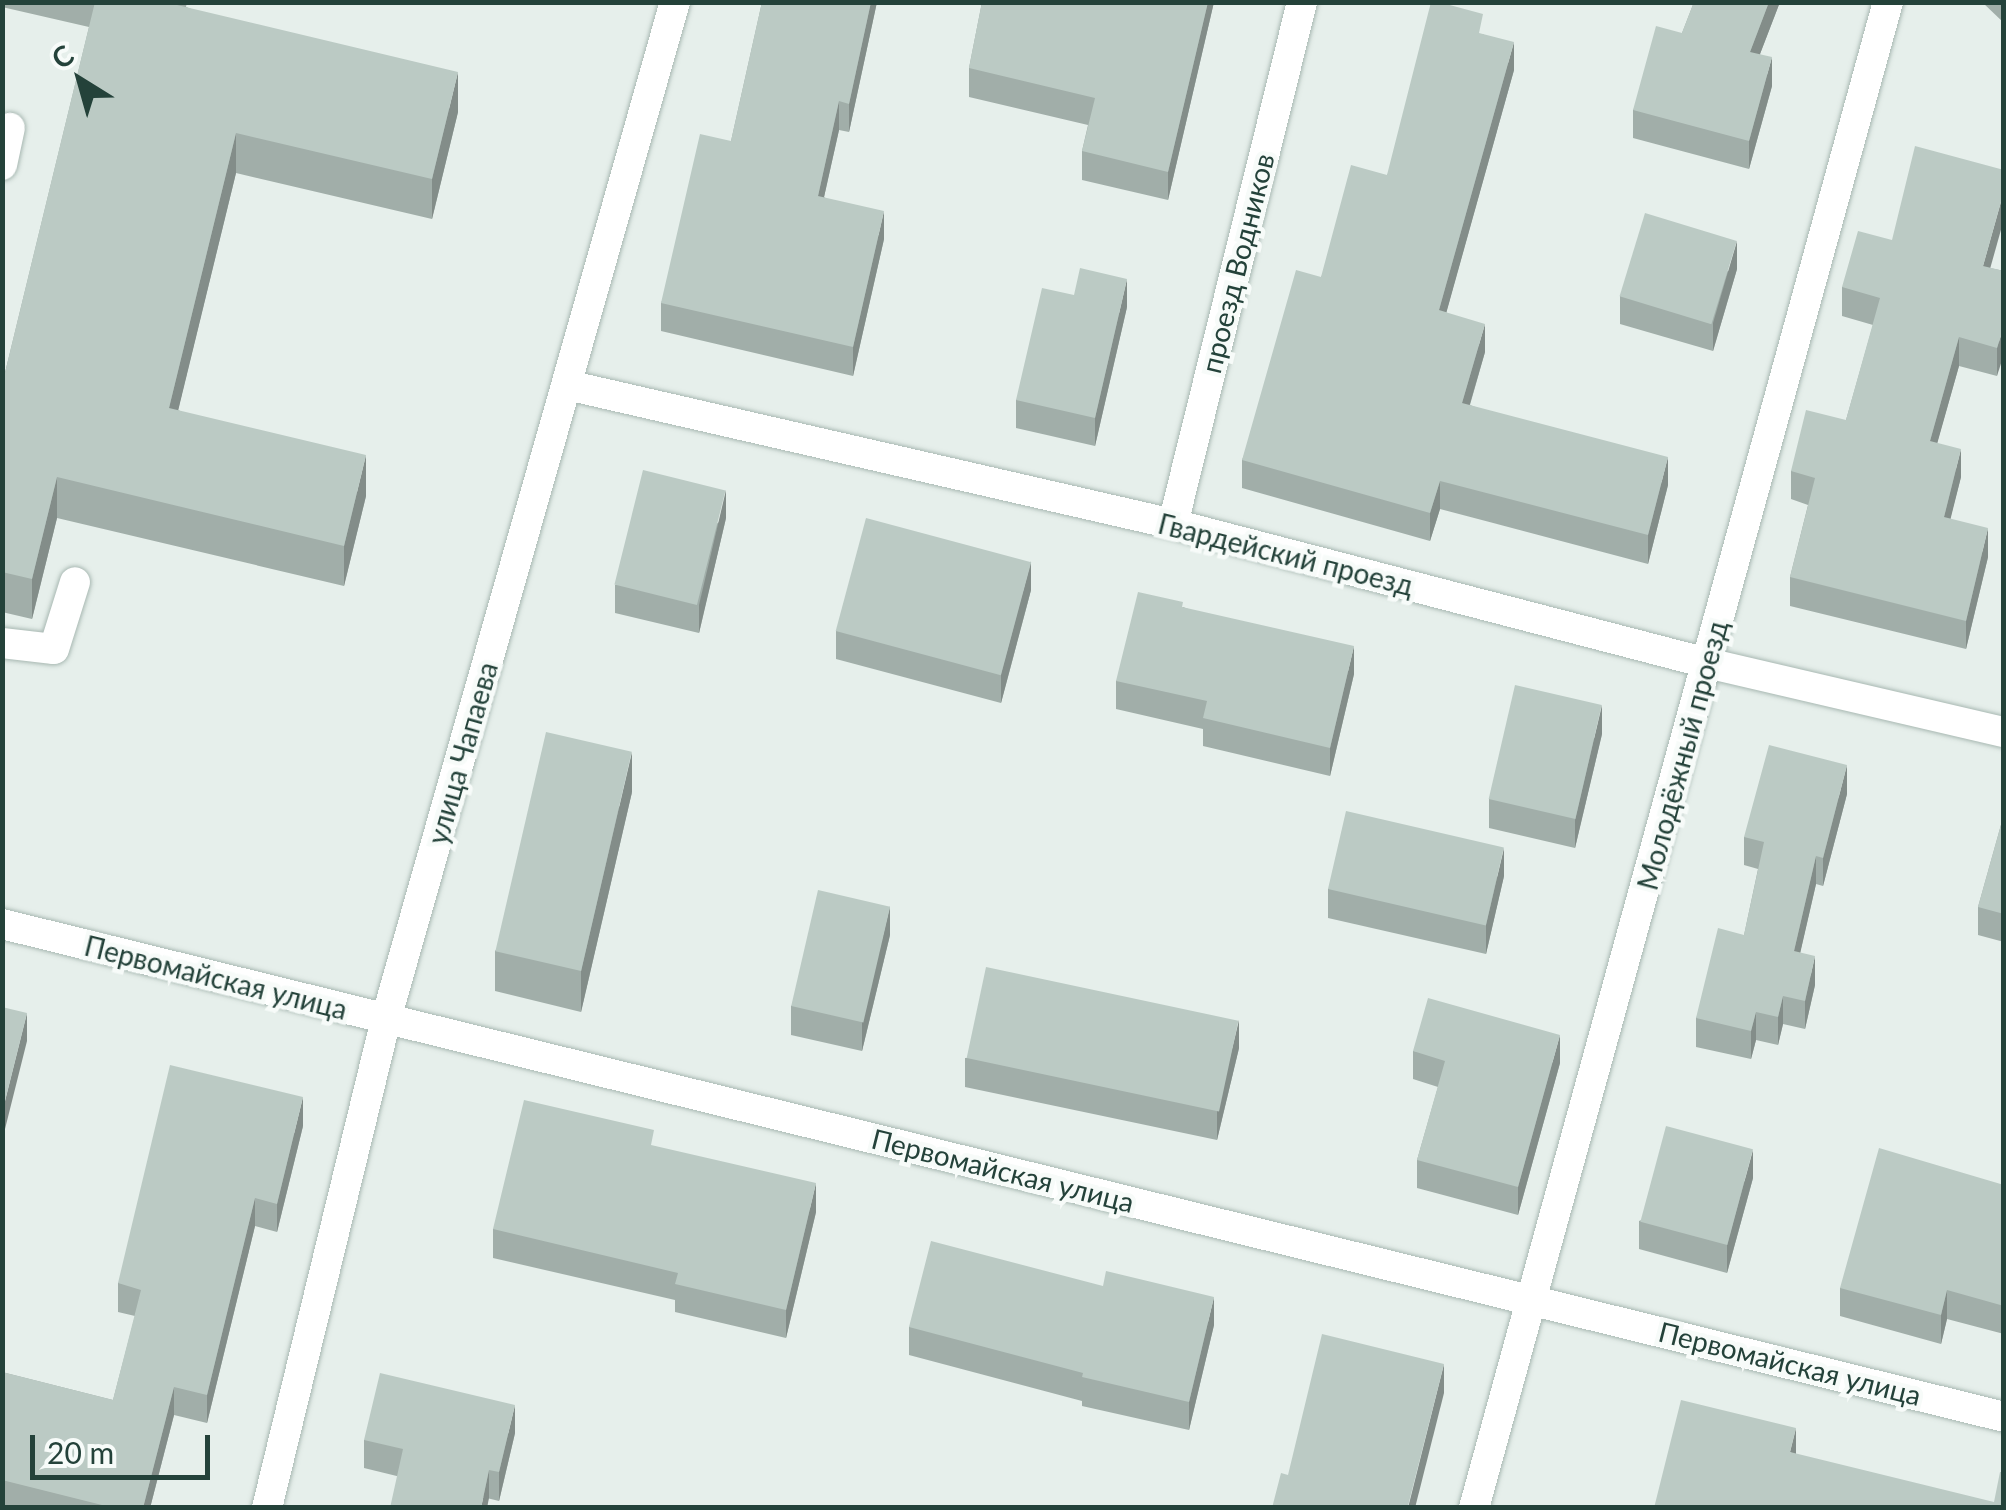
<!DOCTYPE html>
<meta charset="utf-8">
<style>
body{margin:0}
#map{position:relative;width:2006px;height:1510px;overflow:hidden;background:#e6efeb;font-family:Lato,sans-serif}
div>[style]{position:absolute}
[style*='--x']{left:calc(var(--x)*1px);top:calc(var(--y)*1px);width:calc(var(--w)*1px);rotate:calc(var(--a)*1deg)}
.roads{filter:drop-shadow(0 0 2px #a8b8b2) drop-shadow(0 0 2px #a8b8b2)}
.minor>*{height:30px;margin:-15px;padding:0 15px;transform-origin:15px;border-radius:15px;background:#fff}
.wall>*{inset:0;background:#a1aea9}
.shaded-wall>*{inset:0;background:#838d89}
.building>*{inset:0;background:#bbcac4;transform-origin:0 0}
span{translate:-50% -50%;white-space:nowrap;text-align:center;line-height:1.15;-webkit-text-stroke:9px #f7fbf9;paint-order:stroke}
.street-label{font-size:28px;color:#24423a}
.frame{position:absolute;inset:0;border:5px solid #24423a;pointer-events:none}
.north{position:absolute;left:30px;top:30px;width:100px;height:100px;-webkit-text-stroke:8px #f7fbf9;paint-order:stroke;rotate:323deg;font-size:28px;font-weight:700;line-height:40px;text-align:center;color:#24423a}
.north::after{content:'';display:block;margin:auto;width:35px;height:45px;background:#24423a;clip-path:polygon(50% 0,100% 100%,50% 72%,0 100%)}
.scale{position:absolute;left:30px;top:1435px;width:180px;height:45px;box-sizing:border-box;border:5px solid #24423a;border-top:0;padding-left:12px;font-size:30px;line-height:35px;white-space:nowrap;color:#24423a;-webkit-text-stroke:8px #f7fbf9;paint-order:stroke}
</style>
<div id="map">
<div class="roads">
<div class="minor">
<div style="--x:2;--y:165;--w:38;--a:-78"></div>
<div style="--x:567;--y:385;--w:622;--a:12.92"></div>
<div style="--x:1173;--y:524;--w:552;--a:14.59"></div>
<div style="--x:1707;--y:663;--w:305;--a:13.1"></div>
<div style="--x:1173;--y:524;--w:538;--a:-76.12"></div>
<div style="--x:2;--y:643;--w:52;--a:6.6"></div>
<div style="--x:54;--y:649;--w:70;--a:-72.6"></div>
<div style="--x:2;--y:924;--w:2062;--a:13.83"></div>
<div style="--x:267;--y:1508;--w:503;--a:-76.32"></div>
<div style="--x:386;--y:1019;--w:1057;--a:-74.14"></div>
<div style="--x:1474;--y:1508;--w:1562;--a:-74.63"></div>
</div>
</div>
<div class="wall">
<div style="clip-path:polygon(2px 2px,187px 2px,186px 7px,458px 112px,432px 219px,236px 173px,178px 410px,366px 496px,344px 586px,57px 518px,32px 619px,2px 612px,2px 385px,89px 27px,2px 7px)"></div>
<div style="clip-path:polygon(762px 2px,877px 2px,849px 132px,839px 130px,824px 197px,884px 239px,853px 376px,661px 331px,661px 303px,731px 141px)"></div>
<div style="clip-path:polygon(982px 2px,1214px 2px,1168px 200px,1082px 180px,1082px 151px,1088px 125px,969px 97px,969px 68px)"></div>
<div style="clip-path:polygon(1694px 2px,1780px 2px,1760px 54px,1772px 86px,1749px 169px,1633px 138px,1633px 110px,1682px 33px)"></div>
<div style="clip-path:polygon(1982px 2px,2004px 2px,2004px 23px)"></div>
<div style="clip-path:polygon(1483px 34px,1514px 70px,1446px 313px,1485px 352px,1470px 405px,1668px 485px,1648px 564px,1440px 509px,1430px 541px,1242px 488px,1242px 460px,1321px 277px,1387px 175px)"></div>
<div style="clip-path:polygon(1990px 268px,2004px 271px,1997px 376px,1959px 366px,1937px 443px,1961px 477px,1950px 519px,1988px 557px,1966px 649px,1790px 606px,1790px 577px,1808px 505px,1791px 499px,1791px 471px,1846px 420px,1873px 325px,1842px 316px,1842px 287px)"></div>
<div style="clip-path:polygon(1737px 269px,1713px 351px,1620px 324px,1620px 296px)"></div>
<div style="clip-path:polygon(1127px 307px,1095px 446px,1016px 428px,1016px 400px)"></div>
<div style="clip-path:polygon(726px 518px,699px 633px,615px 613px,615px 585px)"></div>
<div style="clip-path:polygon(1031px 590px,1001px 703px,836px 659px,836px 631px)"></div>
<div style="clip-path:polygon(1183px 607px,1354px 674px,1330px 776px,1203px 746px,1203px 729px,1116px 709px,1116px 681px)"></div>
<div style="clip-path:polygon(1602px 734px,1575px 848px,1489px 828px,1489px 799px)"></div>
<div style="clip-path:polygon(632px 792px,581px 1012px,495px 991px,495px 951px)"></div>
<div style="clip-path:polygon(1847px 794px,1823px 886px,1816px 884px,1800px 953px,1815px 985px,1805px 1029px,1783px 1024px,1778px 1045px,1756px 1040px,1751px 1059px,1696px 1047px,1696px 1018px,1744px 935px,1758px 869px,1744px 865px,1744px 837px)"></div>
<div style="clip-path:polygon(2004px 814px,2004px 942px,1978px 935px,1978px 907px)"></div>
<div style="clip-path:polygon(1504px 876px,1486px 954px,1328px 918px,1328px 889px)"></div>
<div style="clip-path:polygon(890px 935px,862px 1051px,791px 1035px,791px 1006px)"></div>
<div style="clip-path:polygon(1239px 1048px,1217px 1140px,965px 1087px,965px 1058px)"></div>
<div style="clip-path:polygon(1413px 1051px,1560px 1063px,1518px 1215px,1417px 1188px,1417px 1160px,1438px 1087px,1413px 1079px)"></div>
<div style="clip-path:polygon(303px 1126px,277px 1232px,255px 1226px,207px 1423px,174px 1415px,150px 1508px,2px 1508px,2px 1372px,113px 1400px,135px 1316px,118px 1312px,118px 1283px)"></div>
<div style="clip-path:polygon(654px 1146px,816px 1212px,786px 1338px,675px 1312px,675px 1300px,493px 1258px,493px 1229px)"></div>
<div style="clip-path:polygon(1753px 1178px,1727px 1273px,1639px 1249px,1639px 1221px)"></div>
<div style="clip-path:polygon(2004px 1185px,2004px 1334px,1947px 1319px,1941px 1344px,1840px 1316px,1840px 1288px)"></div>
<div style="clip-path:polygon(1103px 1286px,1214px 1325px,1189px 1430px,1082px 1406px,1082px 1401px,909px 1355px,909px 1327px)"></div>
<div style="clip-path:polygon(515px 1433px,499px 1501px,364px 1468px,364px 1440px)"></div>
</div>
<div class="shaded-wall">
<div style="clip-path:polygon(871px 2px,877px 2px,849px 132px,849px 104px)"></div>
<div style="clip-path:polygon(1208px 2px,1214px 2px,1168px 200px,1168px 172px)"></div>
<div style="clip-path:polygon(1769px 2px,1780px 2px,1750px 80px,1750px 52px)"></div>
<div style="clip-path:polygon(1514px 42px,1514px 70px,1439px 339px,1439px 310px)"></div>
<div style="clip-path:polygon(1772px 57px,1772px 86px,1749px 169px,1749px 141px)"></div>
<div style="clip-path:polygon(458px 72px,458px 112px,432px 219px,432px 179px)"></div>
<div style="clip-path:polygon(839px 101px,839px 130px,818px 224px,818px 196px)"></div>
<div style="clip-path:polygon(236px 133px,236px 173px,169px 448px,169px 408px)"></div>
<div style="clip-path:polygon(2004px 191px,2004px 219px,1983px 294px,1983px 266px)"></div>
<div style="clip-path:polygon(884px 211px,884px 239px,853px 376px,853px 347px)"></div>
<div style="clip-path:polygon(1737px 241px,1737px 269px,1713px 351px,1713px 323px)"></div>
<div style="clip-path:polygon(1127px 279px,1127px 307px,1095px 446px,1095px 418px)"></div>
<div style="clip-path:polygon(1485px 324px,1485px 352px,1462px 431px,1462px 403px)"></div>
<div style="clip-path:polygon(2004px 326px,2004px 354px,1997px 376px,1997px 348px)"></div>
<div style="clip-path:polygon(1959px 337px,1959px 366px,1930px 469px,1930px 441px)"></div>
<div style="clip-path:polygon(1961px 449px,1961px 477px,1944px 545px,1944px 517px)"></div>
<div style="clip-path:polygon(366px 455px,366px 496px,344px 586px,344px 546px)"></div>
<div style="clip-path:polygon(1668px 457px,1668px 485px,1648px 564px,1648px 535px)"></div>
<div style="clip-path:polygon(57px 477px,57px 518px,32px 619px,32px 579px)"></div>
<div style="clip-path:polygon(1440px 481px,1440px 509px,1430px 541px,1430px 513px)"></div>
<div style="clip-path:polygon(726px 490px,726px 518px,699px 633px,699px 605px)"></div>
<div style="clip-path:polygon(1988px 528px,1988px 557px,1966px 649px,1966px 621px)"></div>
<div style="clip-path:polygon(1031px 561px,1031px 590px,1001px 703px,1001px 674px)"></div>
<div style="clip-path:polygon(1354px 646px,1354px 674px,1330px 776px,1330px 748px)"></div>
<div style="clip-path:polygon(1602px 705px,1602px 734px,1575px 848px,1575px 820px)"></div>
<div style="clip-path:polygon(632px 752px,632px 792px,581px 1012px,581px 971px)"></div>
<div style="clip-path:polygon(1847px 765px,1847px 794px,1823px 886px,1823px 858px)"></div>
<div style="clip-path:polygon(1504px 848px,1504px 876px,1486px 954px,1486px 925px)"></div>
<div style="clip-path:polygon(1816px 856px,1816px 884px,1794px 980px,1794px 951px)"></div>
<div style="clip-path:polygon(890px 906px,890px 935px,862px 1051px,862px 1023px)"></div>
<div style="clip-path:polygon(1815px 956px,1815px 985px,1805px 1029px,1805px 1001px)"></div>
<div style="clip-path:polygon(1783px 996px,1783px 1024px,1778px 1045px,1778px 1017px)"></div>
<div style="clip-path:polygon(1756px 1012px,1756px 1040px,1751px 1059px,1751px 1031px)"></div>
<div style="clip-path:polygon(27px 1013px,27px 1041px,4px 1133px,4px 1105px)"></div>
<div style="clip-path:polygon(1239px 1020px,1239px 1048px,1217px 1140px,1217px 1112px)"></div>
<div style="clip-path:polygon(1560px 1035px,1560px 1063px,1518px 1215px,1518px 1187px)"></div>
<div style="clip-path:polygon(303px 1097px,303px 1126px,277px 1232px,277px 1204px)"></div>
<div style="clip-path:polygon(1753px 1150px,1753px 1178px,1727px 1273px,1727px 1245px)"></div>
<div style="clip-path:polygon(816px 1183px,816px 1212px,786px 1338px,786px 1310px)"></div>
<div style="clip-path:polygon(255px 1198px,255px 1226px,207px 1423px,207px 1395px)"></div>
<div style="clip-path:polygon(1947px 1290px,1947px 1319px,1941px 1344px,1941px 1315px)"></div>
<div style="clip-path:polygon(1214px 1297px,1214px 1325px,1189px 1430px,1189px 1402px)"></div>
<div style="clip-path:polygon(1444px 1364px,1444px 1393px,1415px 1508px,1408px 1508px)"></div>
<div style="clip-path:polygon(174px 1387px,174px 1415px,150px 1508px,143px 1508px)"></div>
<div style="clip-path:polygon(515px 1405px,515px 1433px,499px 1501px,499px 1472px)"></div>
<div style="clip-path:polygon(1796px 1428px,1796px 1456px,1790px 1452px)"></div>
<div style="clip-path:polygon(489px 1470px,489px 1498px,487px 1508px,481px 1508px)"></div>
</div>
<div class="building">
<div style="clip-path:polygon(95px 2px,178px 2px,177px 5px,458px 72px,432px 179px,236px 133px,169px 408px,366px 455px,344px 546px,57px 477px,32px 579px,2px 572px,2px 385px)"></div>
<div style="clip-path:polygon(762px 2px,871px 2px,849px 104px,839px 101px,818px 196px,884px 211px,853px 347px,661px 303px,700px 134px,731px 141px)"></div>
<div style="clip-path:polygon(982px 2px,1208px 2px,1168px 172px,1082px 151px,1095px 98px,969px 68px)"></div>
<div style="clip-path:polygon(1431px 2px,1439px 2px,1483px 14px,1479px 33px,1514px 42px,1439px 310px,1485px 324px,1462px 403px,1668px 457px,1648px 535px,1440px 481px,1430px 513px,1242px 460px,1296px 270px,1321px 277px,1351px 165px,1387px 175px)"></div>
<div style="clip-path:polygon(1694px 2px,1769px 2px,1750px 52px,1772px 57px,1749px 141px,1633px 110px,1656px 26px,1682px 33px)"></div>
<div style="clip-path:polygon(1915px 146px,2004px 170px,2004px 191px,1983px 266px,2004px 271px,2004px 326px,1997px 348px,1959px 337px,1930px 441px,1961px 449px,1944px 517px,1988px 528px,1966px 621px,1790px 577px,1815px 478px,1791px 471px,1806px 410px,1846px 420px,1880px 298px,1842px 287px,1858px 231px,1892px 240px)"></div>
<div style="left:1645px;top:213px;width:96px;height:87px;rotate:17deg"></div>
<div style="clip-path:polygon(1080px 268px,1127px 279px,1095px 418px,1016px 400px,1042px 288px,1074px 295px)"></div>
<div style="left:643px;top:470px;width:85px;height:118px;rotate:14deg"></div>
<div style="left:866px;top:518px;width:171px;height:117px;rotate:15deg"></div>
<div style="clip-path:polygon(1138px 592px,1183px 602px,1182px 607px,1354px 646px,1330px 748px,1203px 718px,1207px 701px,1116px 681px)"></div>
<div style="left:1515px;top:685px;width:89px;height:117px;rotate:13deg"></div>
<div style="left:546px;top:732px;width:88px;height:225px;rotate:13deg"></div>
<div style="clip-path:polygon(1769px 745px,1847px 765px,1823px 858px,1816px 856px,1794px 951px,1815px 956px,1805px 1001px,1783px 996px,1778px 1017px,1756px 1012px,1751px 1031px,1696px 1018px,1718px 928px,1744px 935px,1764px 842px,1744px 837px)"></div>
<div style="left:1346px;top:811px;width:162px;height:80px;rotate:13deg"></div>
<div style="clip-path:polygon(2004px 814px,2004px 914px,1978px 907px)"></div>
<div style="left:818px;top:890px;width:74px;height:119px;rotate:13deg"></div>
<div style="left:986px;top:967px;width:258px;height:93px;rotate:12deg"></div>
<div style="clip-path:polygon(1428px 998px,1560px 1035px,1518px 1187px,1417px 1160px,1445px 1061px,1413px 1051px)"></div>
<div style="clip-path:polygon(2px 1007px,27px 1013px,4px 1105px,2px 1104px)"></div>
<div style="clip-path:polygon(170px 1065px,303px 1097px,277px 1204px,255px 1198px,207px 1395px,174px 1387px,143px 1508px,114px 1508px,2px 1480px,2px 1372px,113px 1400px,141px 1290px,118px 1283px)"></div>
<div style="clip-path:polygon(524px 1100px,654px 1130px,651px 1145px,816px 1183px,786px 1310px,675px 1284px,678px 1273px,493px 1229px)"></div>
<div style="left:1666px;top:1126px;width:90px;height:99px;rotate:15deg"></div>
<div style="clip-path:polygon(1879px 1148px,2004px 1185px,2004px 1306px,1947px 1290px,1941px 1315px,1840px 1288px)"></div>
<div style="clip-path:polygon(931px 1241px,1103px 1286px,1106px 1271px,1214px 1297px,1189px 1402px,1082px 1377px,1083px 1373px,909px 1327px)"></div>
<div style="clip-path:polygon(1322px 1334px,1444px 1364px,1408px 1506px,1415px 1508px,1272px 1508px,1281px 1473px,1288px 1475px)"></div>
<div style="clip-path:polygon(380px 1373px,515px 1405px,499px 1472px,489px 1470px,481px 1508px,390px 1508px,403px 1449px,364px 1440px)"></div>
<div style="clip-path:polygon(1681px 1400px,1796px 1428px,1790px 1452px,1994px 1502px,2000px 1472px,2004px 1472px,2004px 1508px,1654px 1508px)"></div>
</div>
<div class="street-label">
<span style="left:1237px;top:263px;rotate:-76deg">проезд Водников</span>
<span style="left:1286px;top:554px;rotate:14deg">Гвардейский проезд</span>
<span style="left:462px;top:753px;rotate:-74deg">улица Чапаева</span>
<span style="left:1682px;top:755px;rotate:-75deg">Молодёжный проезд</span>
<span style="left:216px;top:977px;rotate:14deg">Первомайская улица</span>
<span style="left:1003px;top:1170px;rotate:14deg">Первомайская улица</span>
<span style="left:1790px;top:1363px;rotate:14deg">Первомайская улица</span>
</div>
<div class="frame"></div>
<div class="north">С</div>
<div class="scale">20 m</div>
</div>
